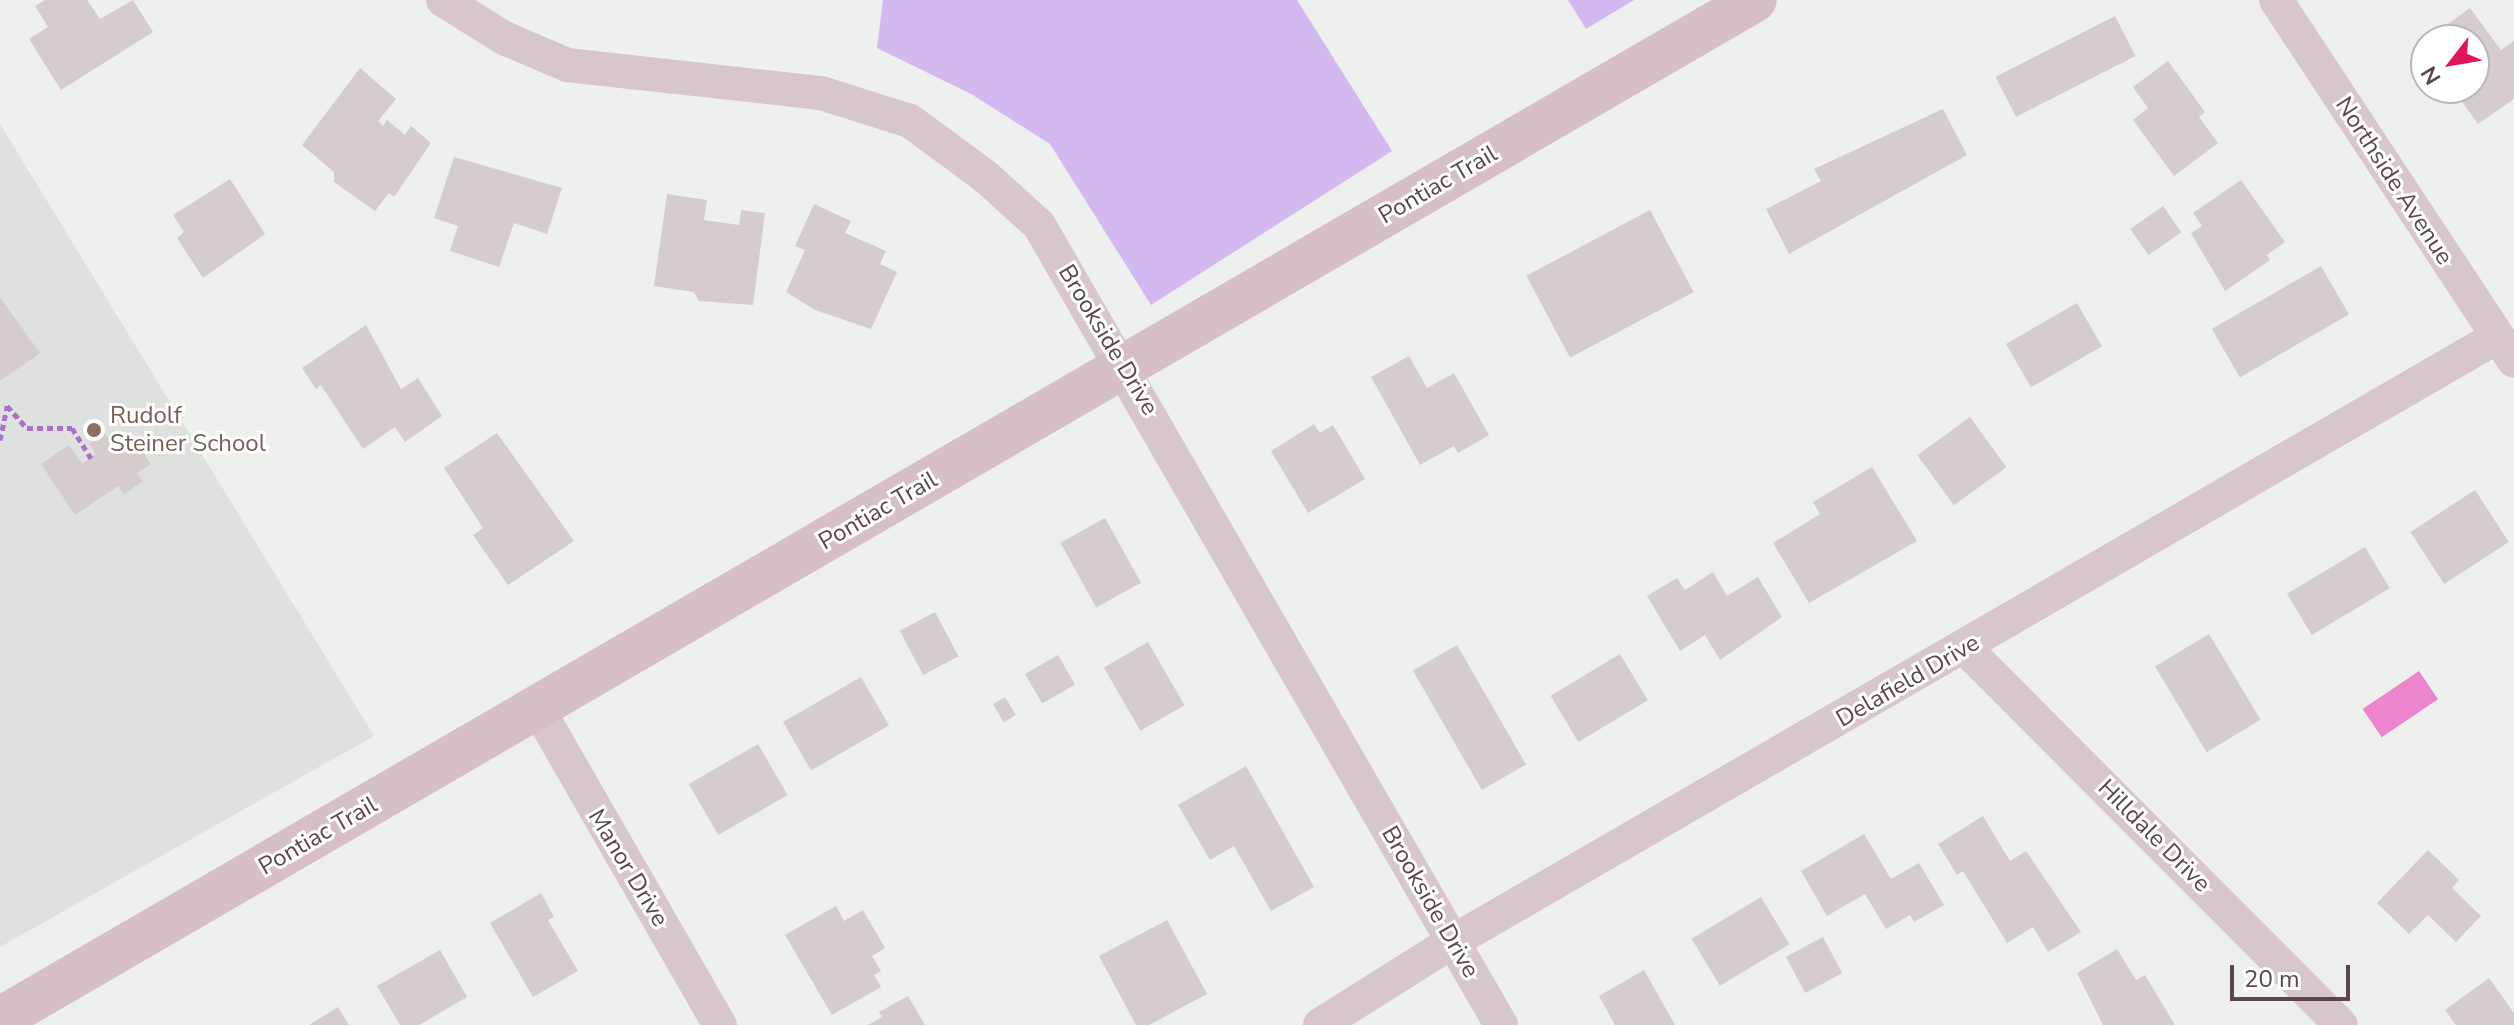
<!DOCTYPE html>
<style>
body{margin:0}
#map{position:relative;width:2514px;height:1025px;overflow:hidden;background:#edf0ed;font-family:"Nunito Sans",sans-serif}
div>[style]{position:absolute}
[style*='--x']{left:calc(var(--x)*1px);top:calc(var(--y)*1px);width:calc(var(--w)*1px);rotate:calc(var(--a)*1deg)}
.education>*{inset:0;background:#dfe1de}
.green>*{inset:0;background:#d3b9ef}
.water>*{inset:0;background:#ed85ce;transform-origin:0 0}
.building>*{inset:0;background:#d5ccce;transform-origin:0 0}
.path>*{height:5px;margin-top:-2.5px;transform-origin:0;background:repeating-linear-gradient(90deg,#a971ce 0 6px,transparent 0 10px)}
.minor>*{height:34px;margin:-17px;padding:0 17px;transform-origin:17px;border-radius:17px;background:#d8c6ce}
.secondary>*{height:44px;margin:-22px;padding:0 22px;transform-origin:22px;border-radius:22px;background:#d7bfc8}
.dots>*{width:22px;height:22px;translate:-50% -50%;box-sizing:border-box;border:4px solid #fff;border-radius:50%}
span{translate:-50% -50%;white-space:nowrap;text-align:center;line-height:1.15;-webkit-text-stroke:6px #fff;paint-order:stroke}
.street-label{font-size:24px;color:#5b454e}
.education-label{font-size:24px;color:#785e54}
.left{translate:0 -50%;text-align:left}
.north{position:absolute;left:2410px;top:24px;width:80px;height:80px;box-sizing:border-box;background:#fff;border:2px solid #bdb5b8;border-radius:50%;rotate:239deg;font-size:22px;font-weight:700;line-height:32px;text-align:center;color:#5b454e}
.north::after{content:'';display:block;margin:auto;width:28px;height:36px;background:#e2155c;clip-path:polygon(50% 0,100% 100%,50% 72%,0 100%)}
.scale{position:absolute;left:2230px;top:965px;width:120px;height:36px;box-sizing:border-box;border:4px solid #5b454e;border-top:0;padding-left:10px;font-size:24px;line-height:28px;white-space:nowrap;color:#5b454e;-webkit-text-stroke:6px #fff;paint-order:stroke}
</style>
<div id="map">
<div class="education">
<div style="clip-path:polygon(0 124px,374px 736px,0 947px)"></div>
</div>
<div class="green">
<div style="clip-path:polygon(883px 0,1297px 0,1392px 151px,1151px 305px,1050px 144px,971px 94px,877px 48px)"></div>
<div style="clip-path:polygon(1568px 0,1634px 0,1586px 29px)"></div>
</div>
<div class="water">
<div style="left:2419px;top:671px;width:34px;height:68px;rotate:56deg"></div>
</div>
<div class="building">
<div style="clip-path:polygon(45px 0,87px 0,100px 19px,133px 0,153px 32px,61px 90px,29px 39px,48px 27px,35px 6px)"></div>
<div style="clip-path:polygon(2470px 8px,2501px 50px,2514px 41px,2514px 99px,2478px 124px,2452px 88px,2474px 88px,2474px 40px,2443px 40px,2437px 32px)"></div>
<div style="left:2115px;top:16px;width:45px;height:134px;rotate:63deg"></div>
<div style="clip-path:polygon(2168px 61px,2205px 112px,2199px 117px,2218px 143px,2174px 176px,2133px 120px,2148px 108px,2133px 87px)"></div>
<div style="clip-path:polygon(360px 68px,396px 99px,378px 121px,383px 126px,387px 120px,405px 135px,411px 126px,431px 143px,394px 197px,389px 193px,375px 211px,334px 182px,334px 172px,302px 145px)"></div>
<div style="clip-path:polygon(1943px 109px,1967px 155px,1789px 254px,1766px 209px,1821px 181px,1814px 169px)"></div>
<div style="clip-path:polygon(454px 157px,562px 188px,547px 234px,514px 223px,499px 267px,450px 251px,458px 226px,434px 218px)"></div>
<div style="clip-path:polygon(230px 179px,265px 234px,203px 278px,177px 238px,184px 232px,173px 215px)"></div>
<div style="clip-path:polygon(2241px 180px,2285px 242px,2267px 255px,2270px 260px,2225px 291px,2191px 233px,2202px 226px,2193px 213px)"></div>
<div style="clip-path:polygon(667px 194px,707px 200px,704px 220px,739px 225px,741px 210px,765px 213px,753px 305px,699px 301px,694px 292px,654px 286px)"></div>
<div style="clip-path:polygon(814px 204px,851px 221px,845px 233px,886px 251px,880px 264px,897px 272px,871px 329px,815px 310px,786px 292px,805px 250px,795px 246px)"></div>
<div style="left:2163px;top:206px;width:32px;height:40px;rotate:55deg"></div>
<div style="left:1650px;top:210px;width:93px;height:140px;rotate:62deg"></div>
<div style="left:2321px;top:266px;width:56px;height:126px;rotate:60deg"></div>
<div style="clip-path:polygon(0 297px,40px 353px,0 381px)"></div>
<div style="left:2077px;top:303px;width:50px;height:82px;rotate:60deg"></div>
<div style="clip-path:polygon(366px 325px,401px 389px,418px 378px,442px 416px,405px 442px,395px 427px,363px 449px,321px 385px,316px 389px,302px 368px)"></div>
<div style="clip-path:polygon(1409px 356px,1427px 388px,1454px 373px,1489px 435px,1458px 453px,1454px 446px,1420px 465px,1371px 377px)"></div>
<div style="left:1970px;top:417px;width:62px;height:65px;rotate:54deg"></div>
<div style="clip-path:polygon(1314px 424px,1320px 433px,1333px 425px,1365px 479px,1308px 513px,1271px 451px)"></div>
<div style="clip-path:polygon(129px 432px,151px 464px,137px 473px,143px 481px,124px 494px,118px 486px,75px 515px,41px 464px,69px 445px,82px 464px,96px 454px,89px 443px,105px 433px,112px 444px)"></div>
<div style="clip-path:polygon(497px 433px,574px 541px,508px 585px,473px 535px,483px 528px,444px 468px)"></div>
<div style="clip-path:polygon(1872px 467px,1917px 541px,1809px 603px,1773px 543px,1820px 514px,1813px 502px)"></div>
<div style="left:2475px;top:490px;width:62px;height:77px;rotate:57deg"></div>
<div style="left:1105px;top:518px;width:74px;height:51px;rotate:61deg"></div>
<div style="left:2365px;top:547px;width:48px;height:91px;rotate:59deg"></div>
<div style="clip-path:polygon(1713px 572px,1727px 596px,1758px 577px,1782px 617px,1720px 660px,1705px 635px,1680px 651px,1647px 596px,1677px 578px,1685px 590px)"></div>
<div style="left:935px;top:612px;width:50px;height:40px;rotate:62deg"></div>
<div style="left:2209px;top:634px;width:100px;height:63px;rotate:59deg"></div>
<div style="left:1148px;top:642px;width:73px;height:51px;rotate:60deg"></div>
<div style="left:1457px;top:645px;width:138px;height:51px;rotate:60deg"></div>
<div style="left:1620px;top:654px;width:54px;height:81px;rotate:59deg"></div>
<div style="left:1058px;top:655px;width:34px;height:38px;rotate:60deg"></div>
<div style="left:861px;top:677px;width:56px;height:90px;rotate:60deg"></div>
<div style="left:1005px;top:697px;width:21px;height:14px;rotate:59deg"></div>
<div style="left:758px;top:744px;width:59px;height:80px;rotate:60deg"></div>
<div style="clip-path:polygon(1246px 766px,1314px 887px,1271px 911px,1234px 846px,1210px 860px,1178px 805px)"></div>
<div style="clip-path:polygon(1983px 816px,2010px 861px,2026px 851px,2081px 932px,2048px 952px,2033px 927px,2007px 943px,1963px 871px,1957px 875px,1938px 844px)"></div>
<div style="clip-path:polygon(1864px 834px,1891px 879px,1919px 863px,1944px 905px,1914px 922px,1910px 915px,1886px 929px,1865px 894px,1827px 916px,1801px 871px)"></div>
<div style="clip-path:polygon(2428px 850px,2459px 880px,2452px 888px,2481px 916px,2456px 942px,2428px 915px,2409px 934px,2377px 903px)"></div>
<div style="clip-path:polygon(541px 893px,554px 917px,548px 920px,578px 971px,533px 997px,490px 923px)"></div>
<div style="left:1761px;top:897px;width:55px;height:81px;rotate:59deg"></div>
<div style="clip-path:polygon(836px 906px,844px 921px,863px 910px,885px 948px,872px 956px,881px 971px,874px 975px,881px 987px,832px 1015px,785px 935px)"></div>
<div style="clip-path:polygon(1167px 920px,1207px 994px,1149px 1025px,1136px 1025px,1099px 956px)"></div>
<div style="left:1823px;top:937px;width:41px;height:42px;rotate:62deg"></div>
<div style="clip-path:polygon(2117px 949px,2136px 980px,2145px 975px,2175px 1025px,2103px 1025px,2077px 973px)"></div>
<div style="clip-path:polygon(440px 950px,467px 997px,419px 1025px,400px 1025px,377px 986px)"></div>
<div style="clip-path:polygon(1644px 970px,1675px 1025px,1615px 1025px,1599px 996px)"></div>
<div style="clip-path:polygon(2489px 978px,2514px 1013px,2514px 1025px,2456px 1025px,2445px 1010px)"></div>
<div style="clip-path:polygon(908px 996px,925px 1025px,868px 1025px,882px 1017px,879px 1012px)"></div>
<div style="clip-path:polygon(338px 1007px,349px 1025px,309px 1025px)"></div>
</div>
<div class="path">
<div style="--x:0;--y:440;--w:35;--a:-78"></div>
<div style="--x:7;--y:406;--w:30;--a:48"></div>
<div style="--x:27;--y:428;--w:45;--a:0"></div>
<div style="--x:72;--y:428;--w:36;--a:58"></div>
</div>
<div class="minor">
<div style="--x:443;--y:0;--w:72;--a:31.9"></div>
<div style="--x:504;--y:38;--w:69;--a:23.2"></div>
<div style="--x:567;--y:65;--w:256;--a:6.3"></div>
<div style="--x:821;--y:93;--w:93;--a:17.5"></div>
<div style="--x:910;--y:121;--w:94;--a:36.4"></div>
<div style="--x:986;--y:177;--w:72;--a:42.2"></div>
<div style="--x:1039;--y:225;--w:924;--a:59.99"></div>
<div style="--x:2276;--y:0;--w:432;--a:56.6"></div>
<div style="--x:1965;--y:648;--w:532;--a:45.08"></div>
<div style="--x:538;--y:709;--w:365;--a:60.1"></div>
<div style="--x:1320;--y:1025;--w:156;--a:-32.2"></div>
<div style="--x:1452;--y:942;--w:1207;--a:-30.07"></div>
</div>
<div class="secondary">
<div style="--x:0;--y:1019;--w:2029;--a:-30.14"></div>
</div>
<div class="dots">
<div style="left:94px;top:430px;background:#8d6e63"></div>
</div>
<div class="street-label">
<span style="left:2394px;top:181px;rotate:57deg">Northside Avenue</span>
<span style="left:1438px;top:185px;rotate:-30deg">Pontiac Trail</span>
<span style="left:1108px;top:340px;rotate:59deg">Brookside Drive</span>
<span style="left:878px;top:511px;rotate:-30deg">Pontiac Trail</span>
<span style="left:1908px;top:681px;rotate:-30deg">Delafield Drive</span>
<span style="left:318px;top:836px;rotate:-30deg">Pontiac Trail</span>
<span style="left:2154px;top:836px;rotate:45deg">Hilldale Drive</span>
<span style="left:628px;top:868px;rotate:59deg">Manor Drive</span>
<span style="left:1430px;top:902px;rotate:60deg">Brookside Drive</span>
</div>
<div class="education-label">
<span class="left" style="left:110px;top:430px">Rudolf<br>Steiner School</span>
</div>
<div class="north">N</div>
<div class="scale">20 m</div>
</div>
